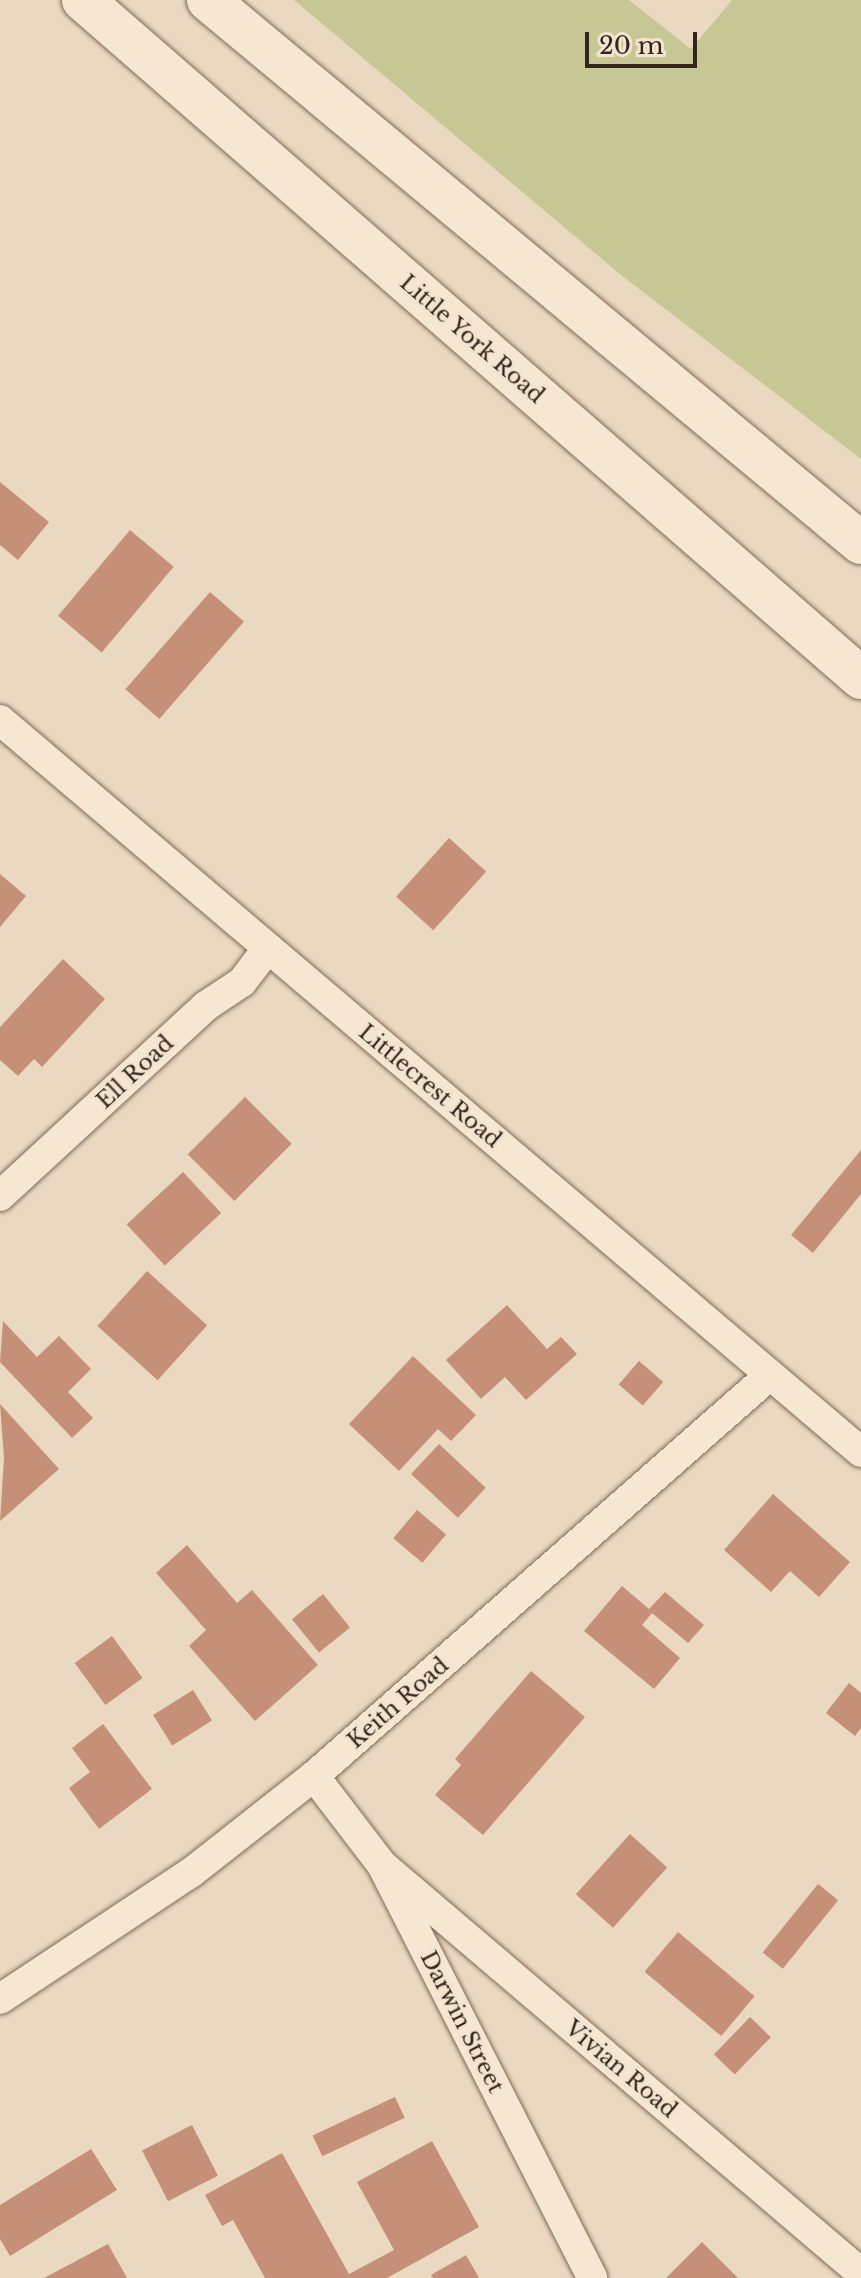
<!DOCTYPE html>
<style>
body{margin:0}
#map{position:relative;width:861px;height:2278px;overflow:hidden;background:#ead9c0;font-family:"Libre Baskerville",serif}
div>[style]{position:absolute}
[style*='--x']{left:calc(var(--x)*1px);top:calc(var(--y)*1px);width:calc(var(--w)*1px);rotate:calc(var(--a)*1deg)}
.green>*{inset:0;background:#c7c795}
.building>*{inset:0;background:#c69078;transform-origin:0 0}
.roads{filter:drop-shadow(0 0 2px #826a59) drop-shadow(0 0 2px #826a59)}
.minor>*{height:30px;margin:-15px;padding:0 15px;transform-origin:15px;border-radius:15px;background:#f6e7d3}
.secondary>*{height:42px;margin:-21px;padding:0 21px;transform-origin:21px;border-radius:21px;background:#f6e7d3}
span{translate:-50% -50%;white-space:nowrap;text-align:center;line-height:1.15;-webkit-text-stroke:6px #f2e4cf;paint-order:stroke}
.street-label{font-size:22px;color:#33251d}
.scale{position:absolute;left:585px;top:32px;width:112px;height:36px;box-sizing:border-box;border:4px solid #33251d;border-top:0;padding-left:10px;font-size:24px;line-height:28px;white-space:nowrap;color:#33251d;-webkit-text-stroke:6px #f2e4cf;paint-order:stroke}
</style>
<div id="map">
<div class="green">
<div style="clip-path:polygon(294px 0,629px 0,691px 49px,732px 0,861px 0,861px 459px,621px 275px)"></div>
</div>
<div class="building">
<div style="clip-path:polygon(0 482px,49px 522px,18px 560px,0 545px)"></div>
<div style="left:130px;top:530px;width:57px;height:112px;rotate:40deg"></div>
<div style="left:210px;top:592px;width:45px;height:129px;rotate:41deg"></div>
<div style="left:449px;top:838px;width:50px;height:79px;rotate:42deg"></div>
<div style="clip-path:polygon(0 874px,26px 896px,0 927px)"></div>
<div style="clip-path:polygon(63px 959px,105px 999px,42px 1067px,34px 1059px,18px 1076px,0 1060px,0 1027px)"></div>
<div style="left:245px;top:1097px;width:66px;height:81px;rotate:45deg"></div>
<div style="clip-path:polygon(861px 1150px,861px 1194px,813px 1253px,791px 1235px)"></div>
<div style="left:183px;top:1172px;width:56px;height:77px;rotate:47deg"></div>
<div style="left:147px;top:1271px;width:81px;height:74px;rotate:42deg"></div>
<div style="clip-path:polygon(507px 1305px,547px 1349px,561px 1337px,577px 1354px,526px 1400px,505px 1377px,481px 1399px,446px 1360px)"></div>
<div style="clip-path:polygon(3px 1321px,37px 1357px,59px 1336px,91px 1369px,68px 1392px,93px 1418px,72px 1438px,0 1362px)"></div>
<div style="clip-path:polygon(413px 1356px,476px 1415px,451px 1441px,438px 1429px,399px 1471px,349px 1424px)"></div>
<div style="left:639px;top:1361px;width:32px;height:31px;rotate:41deg"></div>
<div style="clip-path:polygon(0 1404px,59px 1469px,0 1521px,4px 1458px)"></div>
<div style="left:439px;top:1444px;width:64px;height:41px;rotate:43deg"></div>
<div style="clip-path:polygon(773px 1494px,850px 1562px,819px 1597px,790px 1571px,771px 1592px,724px 1550px)"></div>
<div style="left:417px;top:1510px;width:38px;height:37px;rotate:40deg"></div>
<div style="clip-path:polygon(187px 1545px,237px 1603px,252px 1590px,318px 1665px,255px 1721px,189px 1646px,206px 1630px,156px 1573px)"></div>
<div style="clip-path:polygon(622px 1586px,649px 1609px,665px 1592px,704px 1625px,688px 1643px,652px 1613px,642px 1625px,680px 1658px,654px 1689px,584px 1631px)"></div>
<div style="left:323px;top:1594px;width:43px;height:40px;rotate:51deg"></div>
<div style="left:112px;top:1636px;width:52px;height:46px;rotate:54deg"></div>
<div style="clip-path:polygon(531px 1671px,585px 1717px,483px 1835px,435px 1795px,461px 1765px,455px 1759px)"></div>
<div style="clip-path:polygon(849px 1683px,861px 1693px,861px 1728px,855px 1736px,826px 1713px)"></div>
<div style="left:193px;top:1690px;width:36px;height:47px;rotate:58deg"></div>
<div style="clip-path:polygon(103px 1724px,152px 1789px,99px 1829px,69px 1788px,90px 1772px,72px 1748px)"></div>
<div style="left:630px;top:1834px;width:50px;height:81px;rotate:42deg"></div>
<div style="left:818px;top:1884px;width:26px;height:88px;rotate:39deg"></div>
<div style="left:678px;top:1932px;width:100px;height:52px;rotate:40deg"></div>
<div style="left:750px;top:2017px;width:29px;height:52px;rotate:44deg"></div>
<div style="left:395px;top:2097px;width:23px;height:91px;rotate:65deg"></div>
<div style="left:192px;top:2125px;width:57px;height:56px;rotate:63deg"></div>
<div style="clip-path:polygon(432px 2141px,479px 2227px,387px 2278px,265px 2278px,233px 2220px,222px 2226px,205px 2195px,282px 2153px,349px 2274px,394px 2250px,357px 2182px)"></div>
<div style="clip-path:polygon(91px 2149px,117px 2190px,10px 2256px,0 2239px,0 2205px)"></div>
<div style="clip-path:polygon(702px 2242px,738px 2278px,666px 2278px)"></div>
<div style="clip-path:polygon(108px 2244px,127px 2278px,44px 2278px)"></div>
<div style="clip-path:polygon(466px 2255px,479px 2278px,433px 2278px,431px 2275px)"></div>
</div>
<div class="roads">
<div class="minor">
<div style="--x:0;--y:720;--w:1130;--a:40.37"></div>
<div style="--x:0;--y:1196;--w:280;--a:-42.7"></div>
<div style="--x:206;--y:1006;--w:43;--a:-33.7"></div>
<div style="--x:242;--y:982;--w:43;--a:-52.6"></div>
<div style="--x:314;--y:1776;--w:112;--a:52.6"></div>
<div style="--x:382;--y:1865;--w:463;--a:63"></div>
<div style="--x:382;--y:1865;--w:629;--a:40.42"></div>
<div style="--x:0;--y:1999;--w:230;--a:-33.5"></div>
<div style="--x:192;--y:1872;--w:155;--a:-38.2"></div>
<div style="--x:314;--y:1776;--w:607;--a:-41.33"></div>
</div>
<div class="secondary">
<div style="--x:83;--y:0;--w:1032;--a:41.07"></div>
<div style="--x:208;--y:0;--w:849;--a:39.75"></div>
</div>
</div>
<div class="street-label">
<span style="left:472px;top:339px;rotate:41deg">Little York Road</span>
<span style="left:135px;top:1072px;rotate:-43deg">Ell Road</span>
<span style="left:430px;top:1086px;rotate:40deg">Littlecrest Road</span>
<span style="left:398px;top:1703px;rotate:-41deg">Keith Road</span>
<span style="left:462px;top:2022px;rotate:63deg">Darwin Street</span>
<span style="left:621px;top:2069px;rotate:40deg">Vivian Road</span>
</div>
<div class="scale">20 m</div>
</div>
